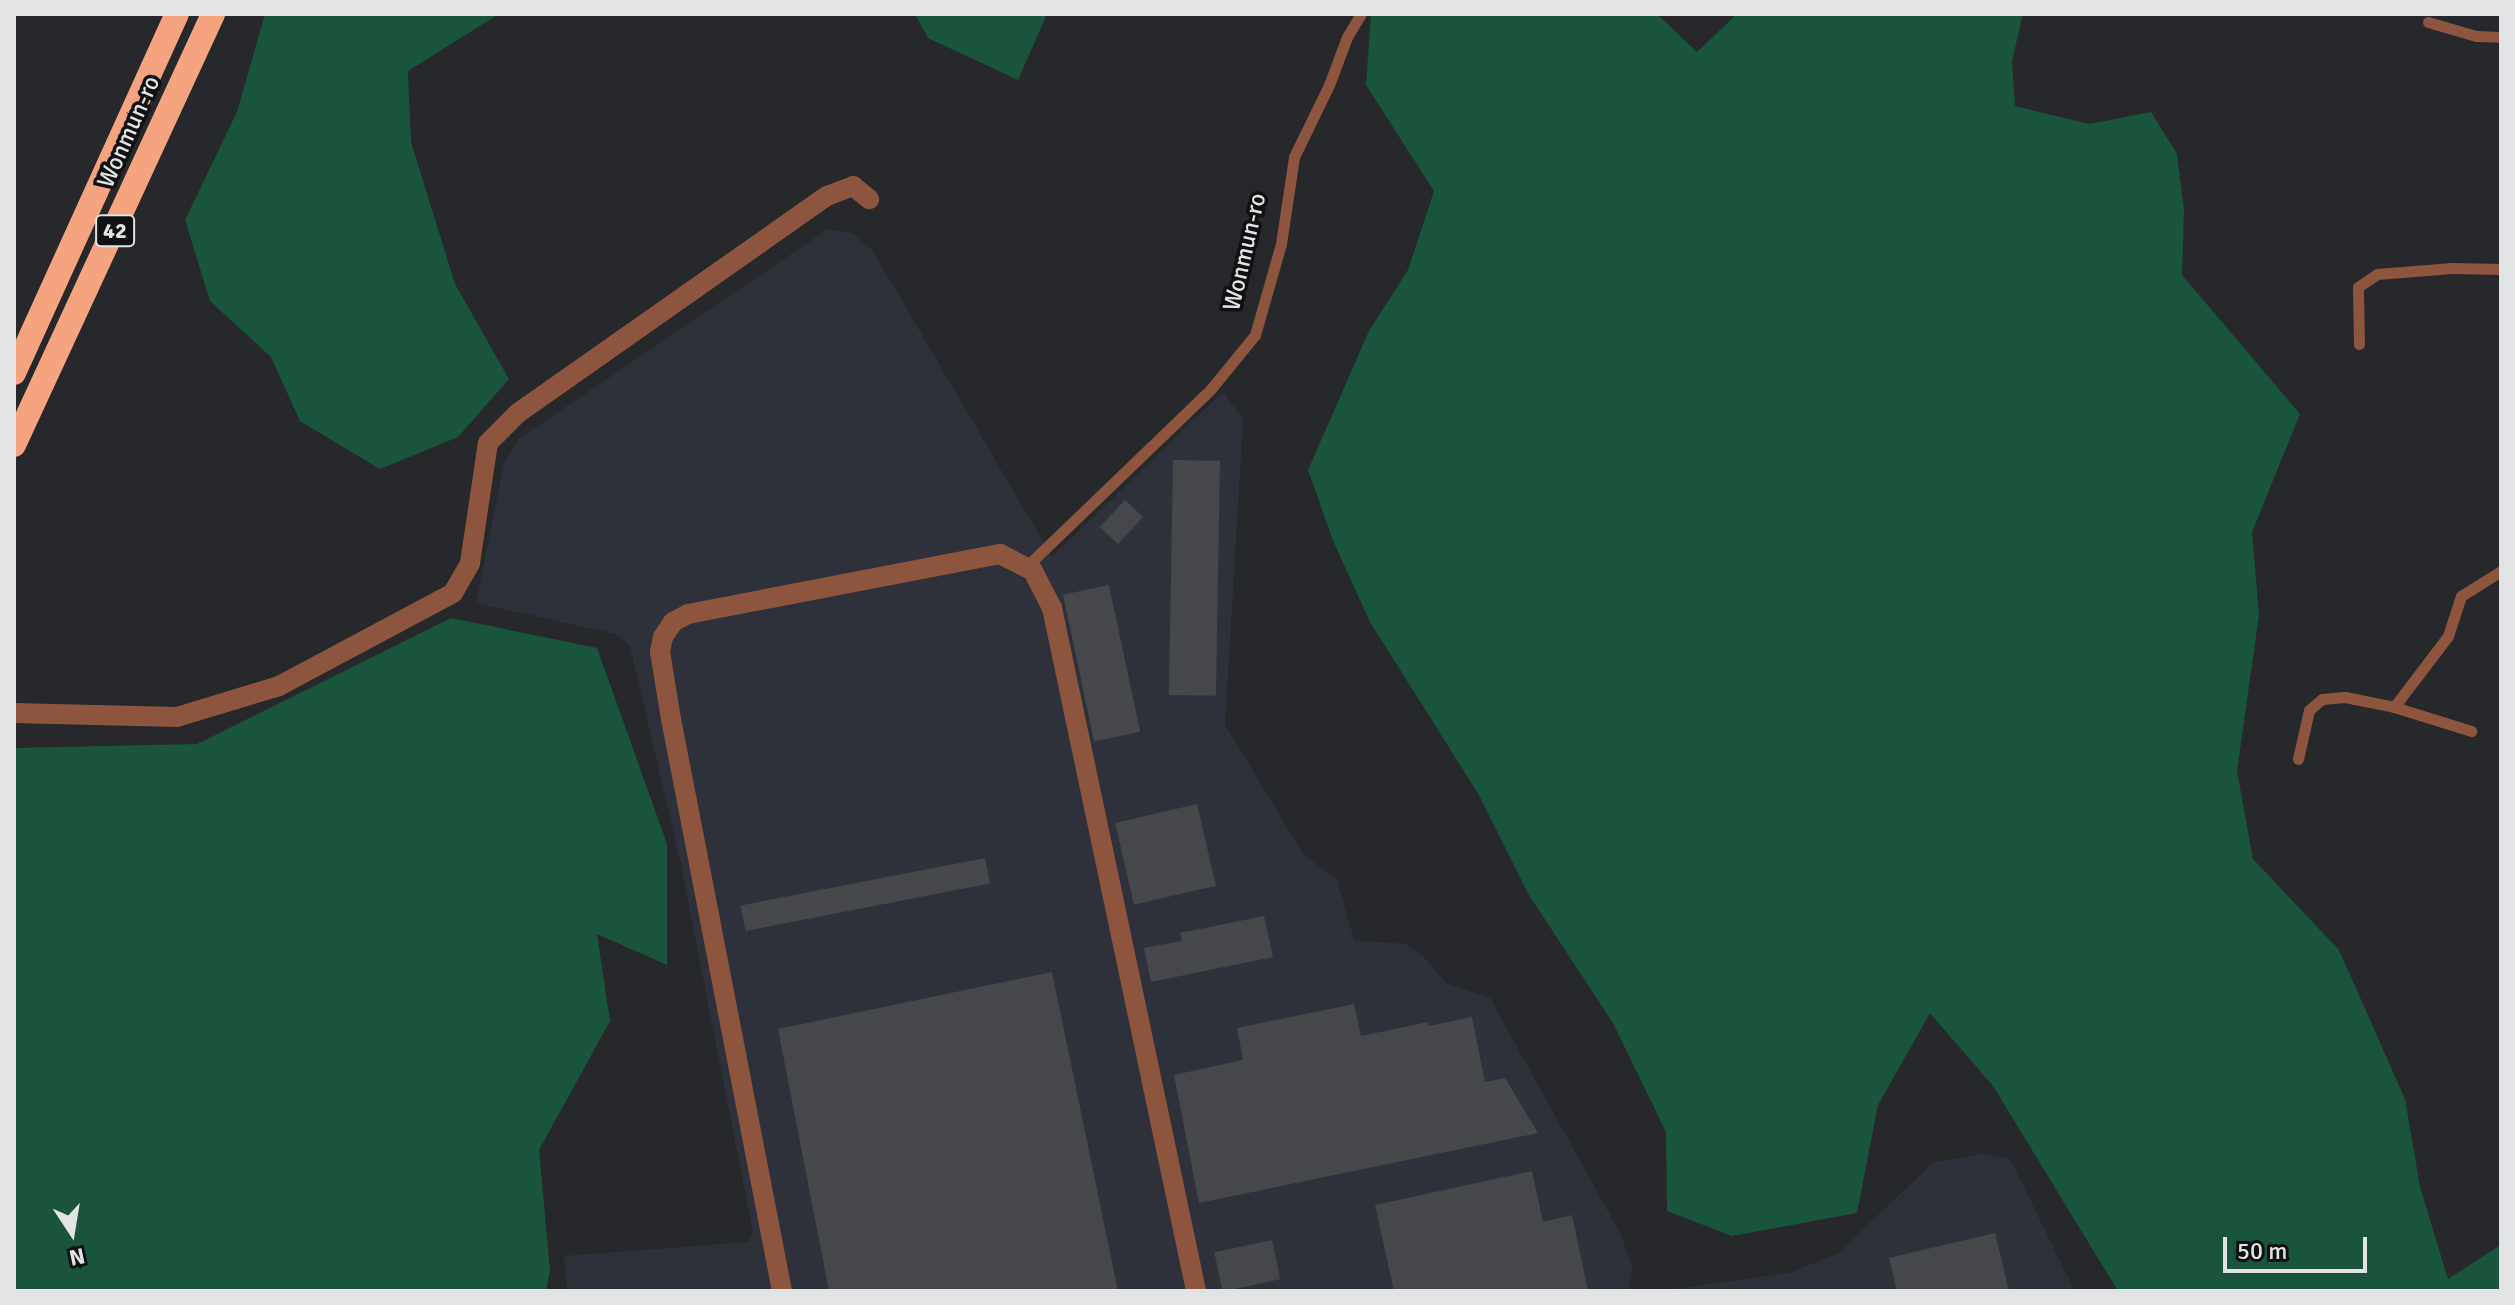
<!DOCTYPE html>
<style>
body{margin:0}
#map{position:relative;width:2515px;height:1305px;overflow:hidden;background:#27282b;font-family:Signika,sans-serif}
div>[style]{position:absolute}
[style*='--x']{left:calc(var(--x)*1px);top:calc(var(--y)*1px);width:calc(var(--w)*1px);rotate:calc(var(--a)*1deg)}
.built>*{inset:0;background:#2e313a}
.green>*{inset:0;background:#18553c}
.building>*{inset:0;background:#45474a;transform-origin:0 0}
.lane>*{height:11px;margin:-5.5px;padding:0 5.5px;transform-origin:5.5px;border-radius:5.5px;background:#8d553d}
.street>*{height:20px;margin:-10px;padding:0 10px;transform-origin:10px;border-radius:10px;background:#8d553d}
.highway>*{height:24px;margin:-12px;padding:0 12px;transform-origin:12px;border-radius:12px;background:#f6a37f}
span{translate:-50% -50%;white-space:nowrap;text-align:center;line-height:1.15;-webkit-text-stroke:7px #101112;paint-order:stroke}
.shield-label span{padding:2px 6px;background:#101112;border:2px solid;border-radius:6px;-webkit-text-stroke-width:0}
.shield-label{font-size:22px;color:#e2e3e5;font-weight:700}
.street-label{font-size:24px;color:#e2e3e5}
.frame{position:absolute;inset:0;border:16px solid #e2e3e5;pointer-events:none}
.north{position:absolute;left:32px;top:1193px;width:80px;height:80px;-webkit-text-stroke:6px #101112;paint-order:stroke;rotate:168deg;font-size:22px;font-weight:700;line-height:32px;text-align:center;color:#e2e3e5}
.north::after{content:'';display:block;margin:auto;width:28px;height:36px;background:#e2e3e5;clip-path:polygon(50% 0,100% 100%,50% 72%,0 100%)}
.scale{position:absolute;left:2223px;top:1237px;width:144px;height:36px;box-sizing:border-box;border:4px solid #e2e3e5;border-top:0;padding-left:10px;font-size:24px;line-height:28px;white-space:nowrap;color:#e2e3e5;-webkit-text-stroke:6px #101112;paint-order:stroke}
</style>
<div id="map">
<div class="built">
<div style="clip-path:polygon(828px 229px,852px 233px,873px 251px,1052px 557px,1223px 392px,1243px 419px,1225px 725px,1304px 855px,1337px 880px,1354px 940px,1405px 944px,1423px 956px,1446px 983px,1490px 998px,1620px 1233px,1633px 1269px,1628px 1291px,567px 1291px,564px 1256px,748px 1242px,753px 1233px,680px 860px,630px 646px,616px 634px,476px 603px,504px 463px,520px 438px)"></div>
<div style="clip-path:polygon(1981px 1154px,2010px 1159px,2075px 1291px,1659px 1291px,1789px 1273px,1837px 1254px,1934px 1162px)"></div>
</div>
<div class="green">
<div style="clip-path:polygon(265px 14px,499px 14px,408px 71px,411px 142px,455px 284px,509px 379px,458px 437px,380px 469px,300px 421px,271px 357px,210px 301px,185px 220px,237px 112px)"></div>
<div style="clip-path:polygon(915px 14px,1047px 14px,1018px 80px,928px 38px)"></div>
<div style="clip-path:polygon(1371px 14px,1657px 14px,1697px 52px,1737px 14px,2023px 14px,2012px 61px,2015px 106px,2089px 124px,2151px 112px,2177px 154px,2184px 211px,2182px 275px,2300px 414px,2252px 532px,2259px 615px,2237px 771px,2253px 859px,2339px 950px,2405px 1099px,2420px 1187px,2448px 1279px,2501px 1245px,2501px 1291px,2118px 1291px,1993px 1086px,1930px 1013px,1878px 1105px,1857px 1213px,1732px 1236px,1667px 1211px,1666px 1132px,1613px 1023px,1529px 895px,1479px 795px,1370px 622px,1334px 543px,1308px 470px,1369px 331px,1408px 270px,1434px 191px,1366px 85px)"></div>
<div style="clip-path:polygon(451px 618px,597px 648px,667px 844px,667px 965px,597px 934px,610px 1021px,539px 1150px,550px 1271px,546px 1291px,14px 1291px,14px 748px,197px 744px)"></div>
</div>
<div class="building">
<div style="left:1173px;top:460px;width:47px;height:235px;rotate:1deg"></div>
<div style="left:1125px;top:500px;width:25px;height:37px;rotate:43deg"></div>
<div style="left:1109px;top:585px;width:150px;height:47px;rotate:78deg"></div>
<div style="left:1197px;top:804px;width:84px;height:84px;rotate:77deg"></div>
<div style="left:985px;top:858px;width:26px;height:249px;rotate:79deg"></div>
<div style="clip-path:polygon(1264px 916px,1273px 957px,1151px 982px,1144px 948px,1182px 941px,1180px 933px)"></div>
<div style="clip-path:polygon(1052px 972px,1118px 1291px,829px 1291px,778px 1029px)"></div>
<div style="clip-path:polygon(1354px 1004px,1361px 1036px,1428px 1022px,1429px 1026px,1472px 1017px,1485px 1082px,1505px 1078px,1538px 1133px,1199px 1203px,1174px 1075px,1243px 1060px,1237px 1028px)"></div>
<div style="clip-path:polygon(1532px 1171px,1543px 1222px,1572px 1215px,1588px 1291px,1394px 1291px,1375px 1205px)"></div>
<div style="clip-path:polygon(1995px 1233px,2009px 1291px,1897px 1291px,1889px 1258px)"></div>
<div style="left:1272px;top:1240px;width:40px;height:59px;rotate:78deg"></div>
</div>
<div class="lane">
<div style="--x:2428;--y:22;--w:50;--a:16.3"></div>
<div style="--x:2476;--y:36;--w:25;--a:2"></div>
<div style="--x:2359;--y:344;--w:57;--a:-91"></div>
<div style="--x:2358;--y:287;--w:23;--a:-34"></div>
<div style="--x:2377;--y:274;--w:75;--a:-4.6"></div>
<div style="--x:2452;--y:268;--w:49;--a:1.2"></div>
<div style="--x:1026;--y:567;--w:255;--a:-43.9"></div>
<div style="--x:1210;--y:390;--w:71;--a:-50.7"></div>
<div style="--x:1255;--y:335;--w:95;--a:-74.1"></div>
<div style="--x:1281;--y:244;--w:88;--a:-81.5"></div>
<div style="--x:1294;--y:157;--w:80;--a:-64.1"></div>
<div style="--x:1329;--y:85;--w:51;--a:-69.4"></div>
<div style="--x:1347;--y:37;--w:27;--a:-59"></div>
<div style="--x:2394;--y:707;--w:89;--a:-52.7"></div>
<div style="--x:2448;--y:636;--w:42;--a:-72"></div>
<div style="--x:2461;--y:596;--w:47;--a:-32"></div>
<div style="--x:2298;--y:759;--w:50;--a:-77.3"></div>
<div style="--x:2309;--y:710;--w:17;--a:-40"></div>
<div style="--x:2322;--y:699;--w:23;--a:-5"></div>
<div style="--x:2345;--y:697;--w:50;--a:11.5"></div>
<div style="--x:2394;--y:707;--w:81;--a:17.3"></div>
</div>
<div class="street">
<div style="--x:14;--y:713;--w:163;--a:1.4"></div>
<div style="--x:177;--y:717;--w:107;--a:-16.9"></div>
<div style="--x:279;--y:686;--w:197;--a:-28.1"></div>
<div style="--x:453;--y:593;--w:34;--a:-60"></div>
<div style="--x:470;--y:563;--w:121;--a:-81.5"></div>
<div style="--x:488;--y:443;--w:42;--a:-45"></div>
<div style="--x:518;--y:413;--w:378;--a:-35.1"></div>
<div style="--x:827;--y:196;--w:28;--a:-21"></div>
<div style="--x:853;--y:186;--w:21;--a:39"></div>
<div style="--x:782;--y:1291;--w:583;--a:-100.98"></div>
<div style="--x:671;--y:719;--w:68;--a:-99.3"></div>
<div style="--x:660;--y:652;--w:15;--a:-79"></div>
<div style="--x:663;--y:637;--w:18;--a:-56"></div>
<div style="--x:673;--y:622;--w:17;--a:-28"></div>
<div style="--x:688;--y:614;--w:318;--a:-10.9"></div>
<div style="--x:1000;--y:554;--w:37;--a:27"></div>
<div style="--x:1033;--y:571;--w:42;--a:62.8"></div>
<div style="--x:1052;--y:608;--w:698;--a:78.09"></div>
</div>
<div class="highway">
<div style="--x:14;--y:373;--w:394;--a:-65.6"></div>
<div style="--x:14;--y:445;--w:475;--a:-65.2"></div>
</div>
<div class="shield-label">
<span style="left:115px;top:231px">42</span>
</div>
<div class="street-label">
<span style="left:129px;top:132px;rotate:-66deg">Wonmun-ro</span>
<span style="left:1245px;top:252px;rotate:-77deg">Wonmun-ro</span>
</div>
<div class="frame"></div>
<div class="north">N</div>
<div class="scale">50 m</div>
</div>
